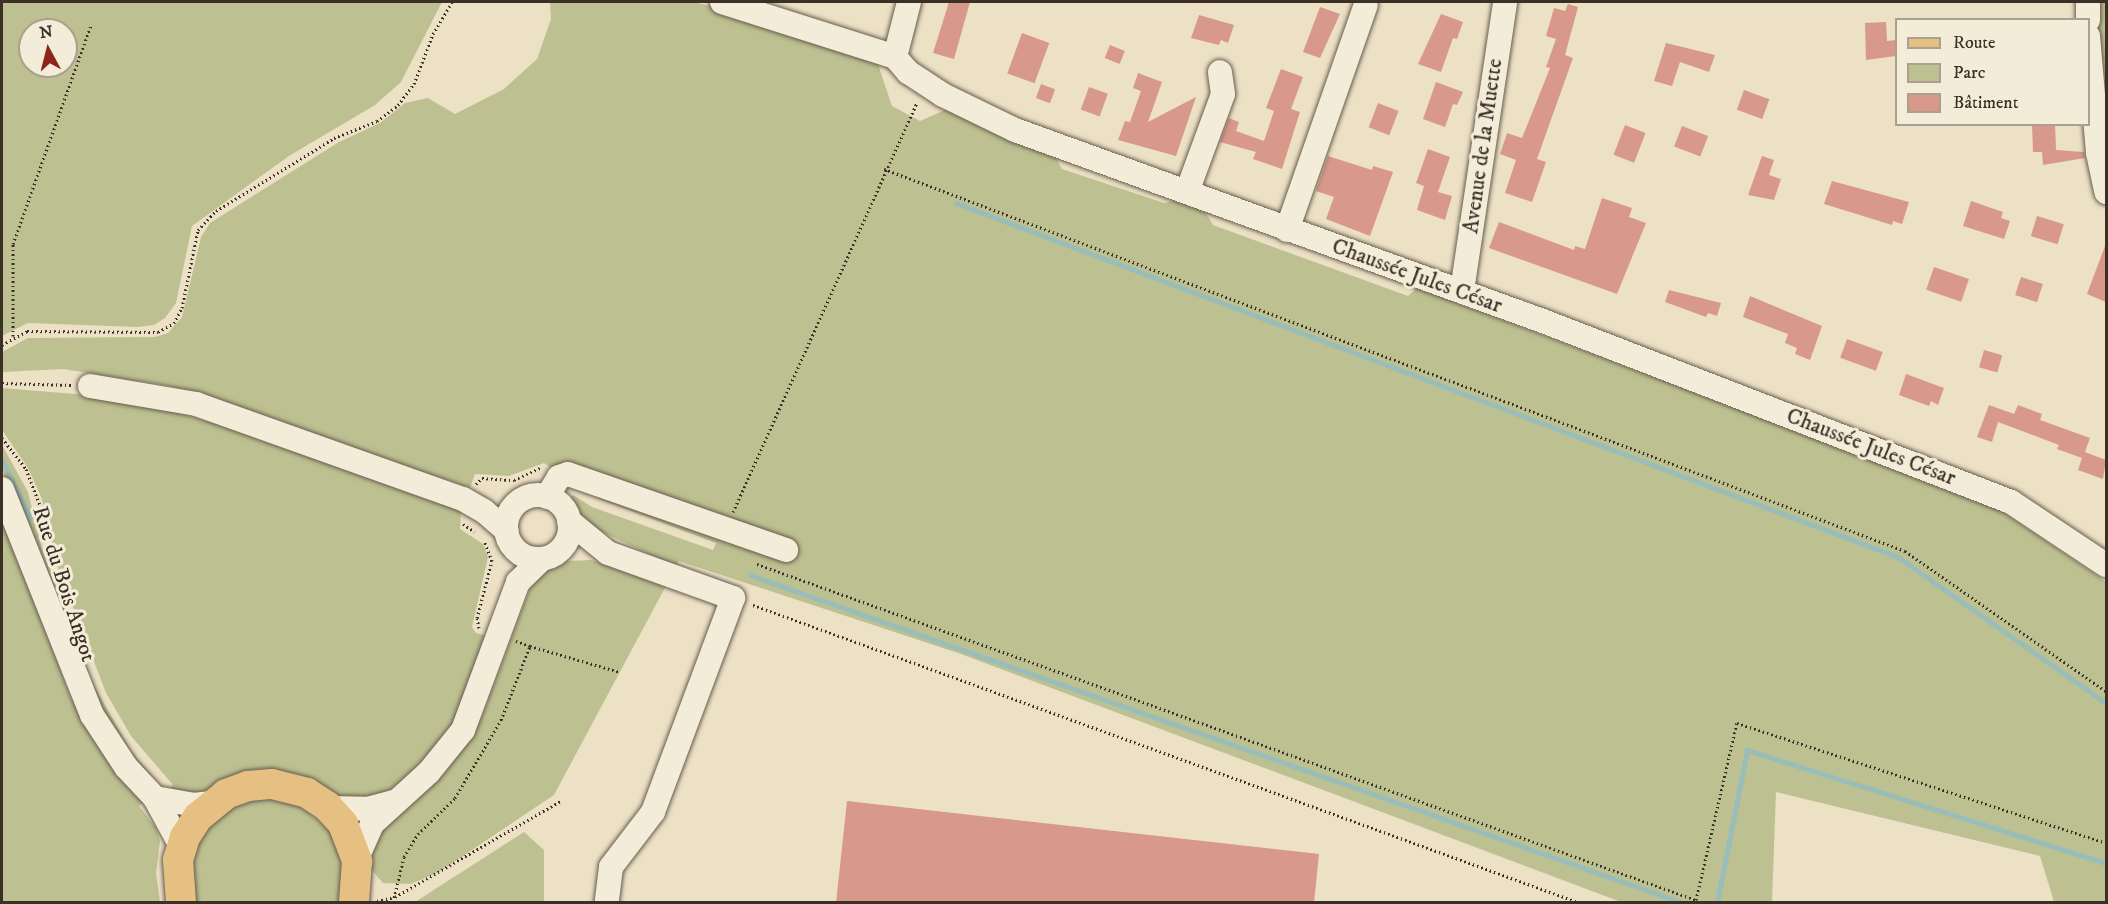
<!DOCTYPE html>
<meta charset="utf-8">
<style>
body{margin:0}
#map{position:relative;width:2108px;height:904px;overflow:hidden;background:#ece1c5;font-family:"IM FELL DW Pica",serif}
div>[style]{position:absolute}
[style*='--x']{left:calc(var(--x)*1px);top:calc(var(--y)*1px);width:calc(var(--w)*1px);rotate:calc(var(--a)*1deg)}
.green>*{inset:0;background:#bdc191}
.stream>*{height:5px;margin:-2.5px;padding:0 2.5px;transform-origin:2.5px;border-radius:2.5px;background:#99bdb8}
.building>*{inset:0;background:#d8988a;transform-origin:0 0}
.path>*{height:3px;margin-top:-1.5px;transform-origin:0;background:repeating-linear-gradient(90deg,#3c2f26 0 1.5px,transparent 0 4.5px)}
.roads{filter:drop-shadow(0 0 2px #685c4e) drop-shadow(0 0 2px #685c4e)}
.minor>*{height:24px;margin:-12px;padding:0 12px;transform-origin:12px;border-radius:12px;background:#f3ecd9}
.minor>.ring{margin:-12px;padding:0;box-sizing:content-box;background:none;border:24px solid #f3ecd9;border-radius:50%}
.major>*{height:30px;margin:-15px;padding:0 15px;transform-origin:15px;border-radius:15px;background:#e6c082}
span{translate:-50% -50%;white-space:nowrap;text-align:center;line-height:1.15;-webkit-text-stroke:6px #f3ecd9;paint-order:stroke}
.street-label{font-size:22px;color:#3c2f26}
.frame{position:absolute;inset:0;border:3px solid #3c2f26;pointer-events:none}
.legend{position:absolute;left:1895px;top:18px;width:195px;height:108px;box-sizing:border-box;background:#f3ecd9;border:2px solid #aaa091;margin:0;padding:8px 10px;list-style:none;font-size:18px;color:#3c2f26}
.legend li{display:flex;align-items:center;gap:12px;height:30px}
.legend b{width:30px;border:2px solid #aaa091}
.north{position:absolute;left:18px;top:18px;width:60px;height:60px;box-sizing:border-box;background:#f3ecd9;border:2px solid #aaa091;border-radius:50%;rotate:353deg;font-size:16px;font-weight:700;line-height:24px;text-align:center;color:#3c2f26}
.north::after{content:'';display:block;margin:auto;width:21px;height:27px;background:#8f2418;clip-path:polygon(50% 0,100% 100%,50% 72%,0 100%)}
</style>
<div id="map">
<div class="green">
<div style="clip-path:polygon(evenodd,2px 2px,442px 2px,401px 82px,375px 105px,289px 156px,192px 226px,176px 303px,165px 318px,154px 325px,137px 327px,28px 323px,2px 336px,2px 2px,30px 30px,66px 30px,66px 66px,30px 66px,30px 30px)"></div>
<div style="clip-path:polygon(550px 2px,694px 2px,749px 15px,877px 61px,892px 106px,920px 121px,952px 107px,1054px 154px,1062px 169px,1164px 203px,1181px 199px,1204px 209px,1213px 225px,1408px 296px,1417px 288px,1991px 504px,2106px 582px,2106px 902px,2054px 902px,2040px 856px,1776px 792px,1772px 902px,1621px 902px,961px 654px,679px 561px,676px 567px,590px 526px,569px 500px,573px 495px,592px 507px,713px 550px,716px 543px,599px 499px,544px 463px,509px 476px,475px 474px,470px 488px,170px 386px,63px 369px,2px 372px,2px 352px,28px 338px,155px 337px,168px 333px,182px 317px,201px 237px,210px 223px,339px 142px,380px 123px,405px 103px,428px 98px,455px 114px,504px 89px,537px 59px,551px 19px)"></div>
<div style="clip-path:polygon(2096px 2px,2106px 2px,2106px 170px,2103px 160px)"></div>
<div style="clip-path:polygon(2px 388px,124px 398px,210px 422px,461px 511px,460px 529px,483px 544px,488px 557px,472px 627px,476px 633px,488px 636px,455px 720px,436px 747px,399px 784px,372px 799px,353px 803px,304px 778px,212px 788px,193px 796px,168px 792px,173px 785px,131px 736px,106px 693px,58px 568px,42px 499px,28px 468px,2px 430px)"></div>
<div style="clip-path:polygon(2px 445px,28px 492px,43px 553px,90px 679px,131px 751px,160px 786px,132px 759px,99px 709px,2px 469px)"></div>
<div style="clip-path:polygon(2px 514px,71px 698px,144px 801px,139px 806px,156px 828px,160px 841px,156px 873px,160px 902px,2px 902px)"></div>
<div style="clip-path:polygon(591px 560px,667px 584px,554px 795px,439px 872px,411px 884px,383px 883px,368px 866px,370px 843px,393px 818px,432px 786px,460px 753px,482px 716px,533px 581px,547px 569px,568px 561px)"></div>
<div style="clip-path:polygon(266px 798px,298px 804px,331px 831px,344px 861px,341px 902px,194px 902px,190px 865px,202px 834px,225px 811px,244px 802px)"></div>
<div style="clip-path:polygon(524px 832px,544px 850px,544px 902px,415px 902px)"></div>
</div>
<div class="stream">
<div style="--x:956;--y:203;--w:1006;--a:20.6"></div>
<div style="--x:1898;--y:557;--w:254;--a:35.1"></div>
<div style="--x:2;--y:460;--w:64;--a:63.8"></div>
<div style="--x:750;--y:575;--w:986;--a:19.37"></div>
<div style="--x:1717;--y:902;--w:155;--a:-78.8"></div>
<div style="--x:1747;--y:750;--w:376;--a:17.5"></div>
</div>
<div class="building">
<div style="clip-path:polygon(949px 2px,970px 2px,954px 59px,933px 53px)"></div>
<div style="clip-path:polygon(1568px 4px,1578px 7px,1565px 55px,1573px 58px,1537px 159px,1546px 162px,1532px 202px,1505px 193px,1516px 160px,1500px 154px,1507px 133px,1522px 138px,1550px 68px,1546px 67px,1556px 39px,1546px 36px,1554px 8px,1565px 11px)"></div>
<div style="clip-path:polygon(1320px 7px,1340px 14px,1320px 58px,1303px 52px)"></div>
<div style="clip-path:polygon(1441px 14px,1463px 22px,1457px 39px,1453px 38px,1441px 72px,1418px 64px)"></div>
<div style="clip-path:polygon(1199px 15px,1234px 25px,1228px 43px,1221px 40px,1219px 45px,1191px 38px)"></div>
<div style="clip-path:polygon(1886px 22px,1887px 41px,1896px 40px,1896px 56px,1866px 60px,1865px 23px)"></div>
<div style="left:1022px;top:33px;width:29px;height:43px;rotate:20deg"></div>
<div style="clip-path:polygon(1666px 43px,1715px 55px,1709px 72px,1680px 62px,1672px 86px,1654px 81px)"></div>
<div style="left:1110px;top:45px;width:16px;height:14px;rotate:22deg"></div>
<div style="clip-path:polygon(1281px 69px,1303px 77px,1291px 109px,1300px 112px,1282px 169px,1253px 159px,1256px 152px,1220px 142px,1229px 118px,1239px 122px,1236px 131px,1264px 141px,1274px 111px,1266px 108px)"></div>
<div style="clip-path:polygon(1138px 73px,1162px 82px,1148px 122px,1196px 97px,1176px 156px,1118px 140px,1125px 121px,1130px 122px,1141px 91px,1133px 88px)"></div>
<div style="clip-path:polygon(1436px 82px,1463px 92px,1457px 105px,1453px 104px,1445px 127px,1423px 119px)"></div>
<div style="left:1041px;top:84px;width:15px;height:15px;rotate:20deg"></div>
<div style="left:1089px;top:87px;width:20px;height:24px;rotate:20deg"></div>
<div style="left:1744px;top:90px;width:27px;height:21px;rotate:20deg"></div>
<div style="left:1378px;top:103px;width:22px;height:26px;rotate:21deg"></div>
<div style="clip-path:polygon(2032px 124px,2055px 124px,2056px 150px,2084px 152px,2085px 158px,2043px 165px,2042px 152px,2033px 152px)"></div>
<div style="left:1625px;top:125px;width:22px;height:32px;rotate:21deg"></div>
<div style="left:1682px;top:126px;width:28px;height:22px;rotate:21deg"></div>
<div style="clip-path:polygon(1428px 149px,1450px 157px,1438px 192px,1452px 196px,1445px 220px,1417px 210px,1424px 186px,1416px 183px)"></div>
<div style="clip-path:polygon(1328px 156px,1372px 170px,1373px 166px,1393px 172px,1370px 236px,1326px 219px,1334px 197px,1316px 191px)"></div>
<div style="clip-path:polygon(1762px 156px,1774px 160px,1769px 175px,1781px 179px,1774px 200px,1748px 195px)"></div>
<div style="clip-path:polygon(1832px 181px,1909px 202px,1902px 224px,1893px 221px,1892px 225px,1824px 204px)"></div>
<div style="clip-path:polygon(1602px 198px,1632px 208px,1629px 217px,1646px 223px,1617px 294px,1489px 248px,1499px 222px,1574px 250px,1575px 246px,1585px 249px)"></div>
<div style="clip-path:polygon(1971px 201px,2003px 212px,2001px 218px,2010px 221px,2004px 239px,1963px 226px)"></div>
<div style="left:2037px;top:216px;width:28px;height:21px;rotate:17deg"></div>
<div style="clip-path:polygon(2105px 246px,2106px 246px,2106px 302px,2087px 294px)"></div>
<div style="left:1934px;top:267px;width:37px;height:24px;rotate:19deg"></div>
<div style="left:2021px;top:277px;width:23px;height:19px;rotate:18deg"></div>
<div style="clip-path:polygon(1669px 290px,1721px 303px,1717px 316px,1708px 313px,1706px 317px,1665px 302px)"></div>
<div style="clip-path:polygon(1750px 296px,1822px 326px,1810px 360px,1795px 354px,1797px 348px,1785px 343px,1788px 334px,1743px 317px)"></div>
<div style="left:1847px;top:339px;width:38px;height:20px;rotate:20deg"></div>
<div style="left:1984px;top:350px;width:19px;height:18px;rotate:16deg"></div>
<div style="clip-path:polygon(1906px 374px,1944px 388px,1938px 405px,1931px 401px,1929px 406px,1899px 395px)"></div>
<div style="clip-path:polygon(1989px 405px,2014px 414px,2018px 405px,2042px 414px,2040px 420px,2090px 438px,2085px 452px,2106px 460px,2103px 479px,2078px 470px,2082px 458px,2057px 449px,2059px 445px,1998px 422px,1992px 442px,1977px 437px)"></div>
<div style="clip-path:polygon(847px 801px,1319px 854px,1314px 903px,836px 903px)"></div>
</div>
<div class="path">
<div style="--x:884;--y:169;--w:1090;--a:20.51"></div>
<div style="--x:1905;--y:551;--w:245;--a:34.9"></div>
<div style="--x:13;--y:336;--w:92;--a:-90"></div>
<div style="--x:13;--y:244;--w:232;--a:-70.4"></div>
<div style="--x:2;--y:345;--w:29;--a:-29"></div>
<div style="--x:27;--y:331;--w:131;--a:0.4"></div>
<div style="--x:158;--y:332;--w:18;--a:-29"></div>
<div style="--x:174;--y:323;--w:17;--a:-62"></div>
<div style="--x:182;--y:308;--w:80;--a:-78.4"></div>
<div style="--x:198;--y:230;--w:26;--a:-47"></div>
<div style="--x:216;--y:211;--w:139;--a:-31.7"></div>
<div style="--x:334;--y:138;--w:46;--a:-21.6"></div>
<div style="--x:377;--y:121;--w:26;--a:-37"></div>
<div style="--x:398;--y:105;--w:26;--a:-53"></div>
<div style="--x:414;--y:84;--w:53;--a:-69.2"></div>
<div style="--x:433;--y:34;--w:37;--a:-59"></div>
<div style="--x:2;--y:383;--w:70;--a:1.6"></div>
<div style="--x:2;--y:438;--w:39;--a:52"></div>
<div style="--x:26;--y:469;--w:42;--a:69"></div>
<div style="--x:41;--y:508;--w:38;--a:79"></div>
<div style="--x:476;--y:484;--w:8;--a:-45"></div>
<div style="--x:482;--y:478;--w:32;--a:4"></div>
<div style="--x:514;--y:480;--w:31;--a:-25"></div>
<div style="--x:733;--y:512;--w:449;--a:-65.8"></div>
<div style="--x:463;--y:524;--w:14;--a:34"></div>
<div style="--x:757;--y:564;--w:997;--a:19.69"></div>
<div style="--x:1696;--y:900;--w:182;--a:-77"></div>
<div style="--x:1737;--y:723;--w:388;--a:18"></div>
<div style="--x:753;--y:605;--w:877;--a:19.8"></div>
<div style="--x:479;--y:628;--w:10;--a:-101"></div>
<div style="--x:477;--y:618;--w:59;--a:-75.3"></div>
<div style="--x:492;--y:561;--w:22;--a:-111"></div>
<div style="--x:530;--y:646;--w:94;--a:16.1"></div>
<div style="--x:377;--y:901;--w:18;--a:-13"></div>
<div style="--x:395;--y:897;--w:193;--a:-30.1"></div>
<div style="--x:393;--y:902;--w:46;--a:-76.3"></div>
<div style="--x:404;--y:857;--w:27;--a:-59"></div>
<div style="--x:418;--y:834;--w:52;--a:-44.2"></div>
<div style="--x:455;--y:798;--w:91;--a:-59.5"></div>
<div style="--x:501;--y:720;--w:79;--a:-68.6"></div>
<div style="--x:530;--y:646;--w:15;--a:-160"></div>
</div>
<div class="roads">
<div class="minor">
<div style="--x:722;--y:2;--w:182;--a:17.6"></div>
<div style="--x:895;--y:57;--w:20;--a:49"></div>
<div style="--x:908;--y:72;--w:42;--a:33.3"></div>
<div style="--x:943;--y:95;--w:80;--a:25.9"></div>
<div style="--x:1015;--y:130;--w:561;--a:19.89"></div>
<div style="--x:1543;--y:321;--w:502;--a:21.14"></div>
<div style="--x:2011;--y:502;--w:114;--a:33.6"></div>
<div style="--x:2088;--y:2;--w:18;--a:90"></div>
<div style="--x:2088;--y:36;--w:117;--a:85.1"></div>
<div style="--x:2098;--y:153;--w:40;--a:78"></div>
<div style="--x:895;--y:57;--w:57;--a:-75.7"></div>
<div style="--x:1187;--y:192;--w:104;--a:-69.8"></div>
<div style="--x:1223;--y:94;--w:22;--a:-98"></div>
<div style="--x:1287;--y:230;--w:238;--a:-70.7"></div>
<div style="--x:1462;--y:291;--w:292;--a:-81.5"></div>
<div style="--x:90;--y:386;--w:108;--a:9.6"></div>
<div style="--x:196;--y:404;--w:283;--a:19.6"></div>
<div style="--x:463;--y:499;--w:24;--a:30"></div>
<div style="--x:484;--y:511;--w:30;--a:41"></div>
<div style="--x:2;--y:489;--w:243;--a:68.3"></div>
<div style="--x:92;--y:715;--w:62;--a:56.8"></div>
<div style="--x:126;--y:767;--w:42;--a:46.9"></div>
<div style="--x:155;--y:798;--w:55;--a:61.6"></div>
<div class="ring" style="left:506px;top:495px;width:40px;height:40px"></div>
<div style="--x:547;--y:497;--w:23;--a:-59"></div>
<div style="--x:559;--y:477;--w:9;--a:-18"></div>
<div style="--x:568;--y:474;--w:231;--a:19.2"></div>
<div style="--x:569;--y:521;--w:50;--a:39.4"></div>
<div style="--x:608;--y:553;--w:133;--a:19.8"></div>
<div style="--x:733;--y:598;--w:228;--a:110.5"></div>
<div style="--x:653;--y:812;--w:69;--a:127.4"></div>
<div style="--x:611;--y:867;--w:35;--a:97"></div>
<div style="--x:155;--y:798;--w:39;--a:10"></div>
<div style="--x:193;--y:805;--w:19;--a:-6"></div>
<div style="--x:328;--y:808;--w:39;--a:1"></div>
<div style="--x:367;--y:809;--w:27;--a:-15"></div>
<div style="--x:357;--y:858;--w:37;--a:-66"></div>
<div style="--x:372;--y:824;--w:77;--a:-42.4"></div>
<div style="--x:429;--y:772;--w:54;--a:-51"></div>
<div style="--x:463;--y:730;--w:158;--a:-69.6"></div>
<div style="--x:518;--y:582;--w:33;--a:-44"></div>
</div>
<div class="major">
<div style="--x:181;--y:902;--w:42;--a:-94.1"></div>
<div style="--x:178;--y:860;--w:24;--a:-73"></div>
<div style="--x:185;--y:837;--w:24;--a:-57"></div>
<div style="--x:198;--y:817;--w:36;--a:-39"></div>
<div style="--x:226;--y:794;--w:23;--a:-20"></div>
<div style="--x:248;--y:786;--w:24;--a:-5"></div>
<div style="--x:272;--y:784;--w:36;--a:14"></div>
<div style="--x:307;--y:793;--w:24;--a:33"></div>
<div style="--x:327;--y:806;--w:24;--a:48"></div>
<div style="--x:343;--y:824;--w:40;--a:69"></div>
<div style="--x:357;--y:861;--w:41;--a:94.2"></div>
</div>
</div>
<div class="street-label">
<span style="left:1483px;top:146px;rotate:-82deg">Avenue de la Muette</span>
<span style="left:1417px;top:276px;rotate:20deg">Chaussée Jules César</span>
<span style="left:1871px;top:447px;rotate:21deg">Chaussée Jules César</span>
<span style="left:64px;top:584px;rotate:72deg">Rue du Bois Angot</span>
</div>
<div class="frame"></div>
<ul class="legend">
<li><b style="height:8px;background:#e6c082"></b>Route</li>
<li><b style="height:16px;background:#bdc191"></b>Parc</li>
<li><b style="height:16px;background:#d8988a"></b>Bâtiment</li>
</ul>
<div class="north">N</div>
</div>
